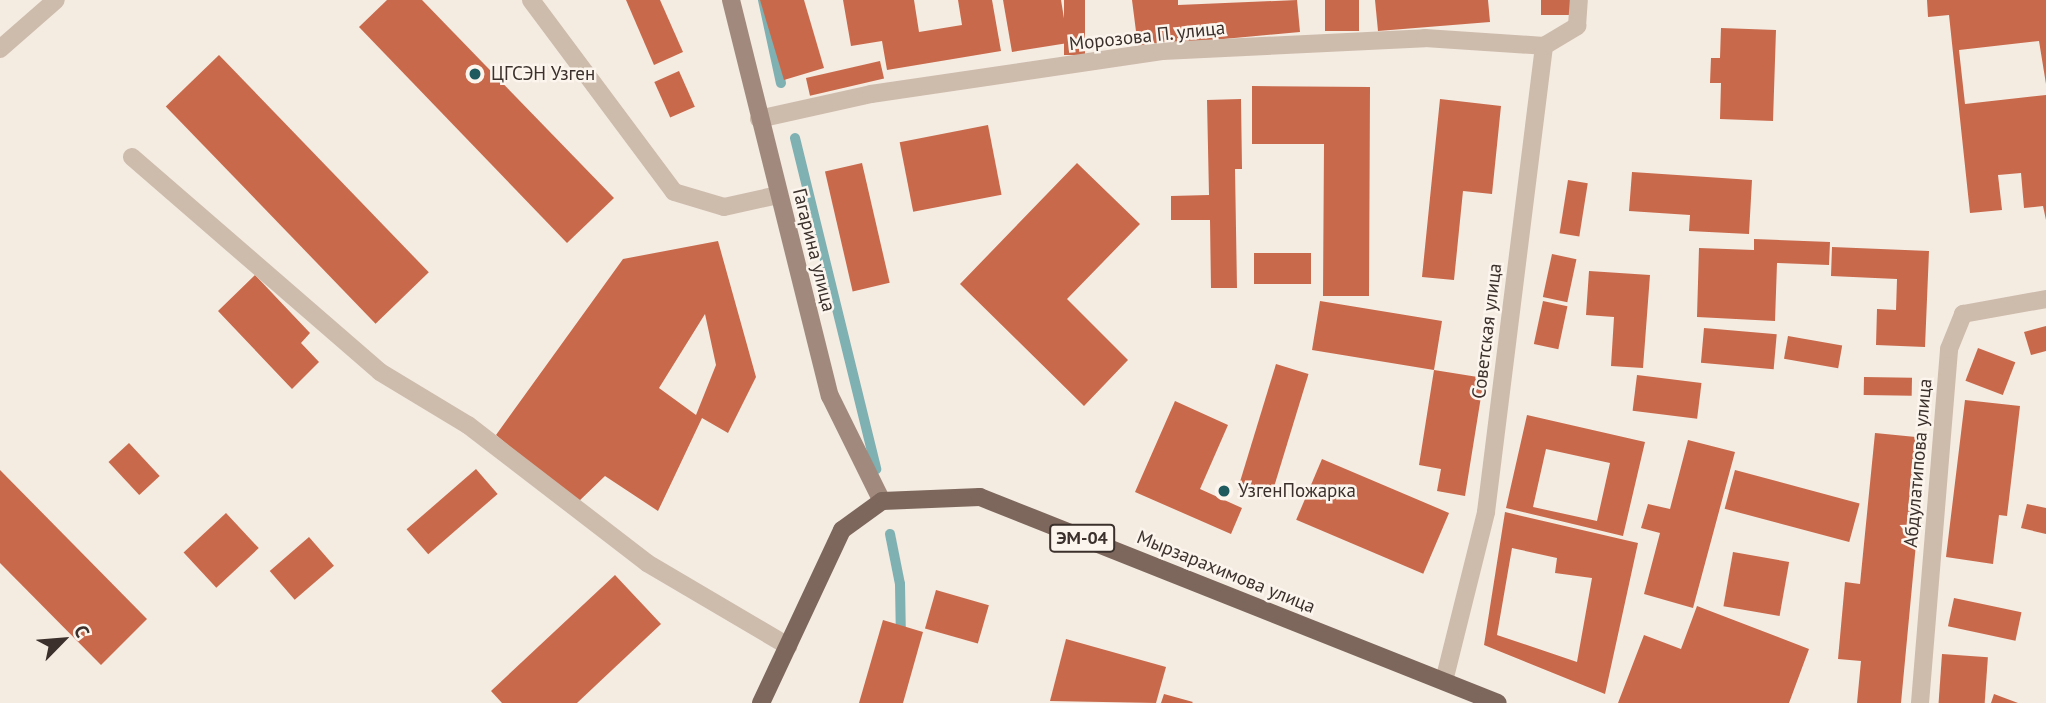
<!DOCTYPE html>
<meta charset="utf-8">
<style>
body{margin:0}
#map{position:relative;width:2046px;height:703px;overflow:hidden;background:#f4ebe1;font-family:"PT Sans",sans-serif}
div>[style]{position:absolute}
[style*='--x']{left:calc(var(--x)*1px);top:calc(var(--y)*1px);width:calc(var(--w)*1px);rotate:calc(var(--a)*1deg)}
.stream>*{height:10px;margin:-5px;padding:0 5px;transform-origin:5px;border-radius:5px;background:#7fb0b2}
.building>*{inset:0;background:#c8694b;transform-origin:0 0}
.lane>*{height:18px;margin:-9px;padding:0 9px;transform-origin:9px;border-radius:9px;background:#cdbbac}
.street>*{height:18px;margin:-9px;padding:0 9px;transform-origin:9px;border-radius:9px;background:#cdbbac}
.secondary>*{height:18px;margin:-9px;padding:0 9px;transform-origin:9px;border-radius:9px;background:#a18a7d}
.primary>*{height:18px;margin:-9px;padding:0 9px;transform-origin:9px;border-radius:9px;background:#7d675c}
.dots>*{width:19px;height:19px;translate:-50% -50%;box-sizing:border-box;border:4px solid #fbf5ee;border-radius:50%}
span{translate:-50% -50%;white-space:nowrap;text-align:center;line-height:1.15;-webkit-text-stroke:5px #fbf5ee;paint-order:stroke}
.shield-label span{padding:2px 5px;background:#fbf5ee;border:2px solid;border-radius:5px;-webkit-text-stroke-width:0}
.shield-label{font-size:18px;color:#3b302b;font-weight:700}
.street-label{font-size:19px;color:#3b302b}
.poi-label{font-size:19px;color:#3b302b}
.left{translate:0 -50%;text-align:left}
.north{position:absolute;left:28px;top:605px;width:70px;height:70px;-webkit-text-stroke:5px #fbf5ee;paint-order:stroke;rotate:65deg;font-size:19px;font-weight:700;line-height:28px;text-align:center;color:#3b302b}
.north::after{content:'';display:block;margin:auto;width:24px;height:32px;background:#3b302b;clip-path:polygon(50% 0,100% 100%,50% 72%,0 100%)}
</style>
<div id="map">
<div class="stream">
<div style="--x:763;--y:0;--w:85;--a:77.8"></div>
<div style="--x:795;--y:138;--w:341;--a:76.2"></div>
<div style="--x:890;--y:534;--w:51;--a:78.7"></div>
<div style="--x:900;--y:584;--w:55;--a:89"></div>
</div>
<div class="building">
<div style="clip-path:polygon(387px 0,422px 0,614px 198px,567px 243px,359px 27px)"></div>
<div style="clip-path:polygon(626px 0,660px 0,683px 52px,654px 65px)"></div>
<div style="clip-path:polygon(760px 0,804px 0,824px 68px,784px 80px)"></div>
<div style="clip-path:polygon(843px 0,914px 0,919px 32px,962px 25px,958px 0,992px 0,1001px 51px,887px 70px,882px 41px,851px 46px)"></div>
<div style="clip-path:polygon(1003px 0,1061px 0,1068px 43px,1012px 52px)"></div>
<div style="left:1064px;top:0;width:21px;height:55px"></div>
<div style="clip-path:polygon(1132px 0,1178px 0,1178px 5px,1297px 0,1300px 32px,1138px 47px)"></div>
<div style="left:1325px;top:0;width:34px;height:31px"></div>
<div style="clip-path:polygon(1375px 0,1488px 0,1490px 22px,1378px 31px)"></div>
<div style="left:1541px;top:0;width:33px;height:15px"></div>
<div style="clip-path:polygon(1927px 0,2046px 0,2046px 84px,2039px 41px,1959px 50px,1965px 104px,2046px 95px,2046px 220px,2043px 206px,2024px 208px,2021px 173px,1998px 175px,2002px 210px,1970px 213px,1949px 15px,1928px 17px)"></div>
<div style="clip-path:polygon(1721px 28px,1776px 30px,1773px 121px,1720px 119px,1721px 83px,1710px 83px,1711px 58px,1720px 58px)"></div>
<div style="left:219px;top:55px;width:302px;height:74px;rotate:46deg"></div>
<div style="left:880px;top:61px;width:18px;height:76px;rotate:77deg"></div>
<div style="left:679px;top:71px;width:39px;height:27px;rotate:66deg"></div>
<div style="clip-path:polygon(1252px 86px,1370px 87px,1369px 296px,1323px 296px,1324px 144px,1252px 144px)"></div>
<div style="clip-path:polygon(1241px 99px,1242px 169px,1235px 169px,1237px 288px,1211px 288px,1210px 220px,1171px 220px,1171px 196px,1209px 195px,1207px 100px)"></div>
<div style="clip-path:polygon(1440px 99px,1501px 106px,1492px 194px,1463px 191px,1454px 280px,1422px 277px)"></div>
<div style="left:988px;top:125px;width:71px;height:90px;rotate:79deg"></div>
<div style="left:862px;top:163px;width:123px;height:38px;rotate:77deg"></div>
<div style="clip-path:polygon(1077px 163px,1140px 224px,1067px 299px,1128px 360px,1084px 406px,960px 284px)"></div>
<div style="clip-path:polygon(1632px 172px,1752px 180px,1749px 234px,1689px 231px,1690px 215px,1629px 211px)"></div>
<div style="left:1568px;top:180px;width:20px;height:54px;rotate:9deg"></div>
<div style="clip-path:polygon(1754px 239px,1830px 242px,1829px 265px,1777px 263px,1775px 321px,1697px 317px,1699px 248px,1754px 250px)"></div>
<div style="clip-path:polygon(evenodd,718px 241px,756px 377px,728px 433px,702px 418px,658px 511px,605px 476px,577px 503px,496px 435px,623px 259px,718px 241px,705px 314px,716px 365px,696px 415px,659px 388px,705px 314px)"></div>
<div style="clip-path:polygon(1832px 247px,1929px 251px,1925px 347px,1876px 345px,1877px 309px,1896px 310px,1897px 279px,1831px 276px)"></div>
<div style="left:1254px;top:253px;width:57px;height:31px"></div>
<div style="left:1552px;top:254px;width:25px;height:44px;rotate:12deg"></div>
<div style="clip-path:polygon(1589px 271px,1650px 275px,1643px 368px,1611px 366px,1614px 317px,1586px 315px)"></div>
<div style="clip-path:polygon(255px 275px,310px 333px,301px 343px,319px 362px,292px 389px,218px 311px)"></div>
<div style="clip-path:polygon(1320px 301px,1442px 321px,1434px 370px,1484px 378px,1465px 496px,1437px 491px,1441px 469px,1419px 465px,1434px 370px,1312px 350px)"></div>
<div style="left:1543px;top:301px;width:25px;height:44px;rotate:12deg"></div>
<div style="clip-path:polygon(2046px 326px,2046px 351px,2031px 355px,2024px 332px)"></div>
<div style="left:1704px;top:328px;width:73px;height:35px;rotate:5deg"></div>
<div style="left:1788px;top:336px;width:55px;height:23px;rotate:10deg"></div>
<div style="left:1978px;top:348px;width:40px;height:35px;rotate:21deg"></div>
<div style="left:1276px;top:364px;width:34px;height:131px;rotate:17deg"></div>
<div style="left:1637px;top:375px;width:65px;height:36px;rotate:7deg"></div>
<div style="left:1864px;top:377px;width:48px;height:18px;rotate:1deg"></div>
<div style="clip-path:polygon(1965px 400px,2020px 406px,2007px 516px,1999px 515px,1993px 564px,1946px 557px)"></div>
<div style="clip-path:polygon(1175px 401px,1228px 425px,1200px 489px,1242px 508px,1231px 534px,1135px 492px)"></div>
<div style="clip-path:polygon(evenodd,1527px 415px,1645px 442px,1623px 536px,1506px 508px,1527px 415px,1546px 449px,1610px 463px,1597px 521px,1533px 507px,1546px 449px)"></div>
<div style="clip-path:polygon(1875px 433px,1926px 438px,1901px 703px,1857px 703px,1861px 661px,1838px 659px,1845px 582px,1860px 584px)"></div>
<div style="clip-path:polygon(1688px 440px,1735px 452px,1693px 608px,1644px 594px,1660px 533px,1641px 528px,1648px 504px,1670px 509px)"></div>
<div style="left:129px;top:443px;width:45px;height:28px;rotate:47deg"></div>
<div style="left:1322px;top:459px;width:138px;height:66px;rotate:23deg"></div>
<div style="left:476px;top:469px;width:33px;height:92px;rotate:49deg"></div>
<div style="clip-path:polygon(0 470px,147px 619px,101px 665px,0 563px)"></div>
<div style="left:1735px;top:470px;width:129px;height:40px;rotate:15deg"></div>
<div style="clip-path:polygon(2027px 504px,2046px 508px,2046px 534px,2021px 528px)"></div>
<div style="clip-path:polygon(evenodd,1505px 512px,1638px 543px,1605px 694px,1484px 645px,1505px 512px,1512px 548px,1557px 558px,1555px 573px,1592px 578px,1577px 662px,1497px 635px,1512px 548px)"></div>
<div style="left:226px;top:513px;width:48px;height:58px;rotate:47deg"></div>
<div style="left:309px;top:537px;width:38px;height:52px;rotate:49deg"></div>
<div style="left:1733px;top:552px;width:57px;height:55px;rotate:10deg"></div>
<div style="clip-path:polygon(615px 575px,661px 624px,577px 703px,502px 703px,491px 691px)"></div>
<div style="left:936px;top:590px;width:55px;height:40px;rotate:16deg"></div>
<div style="left:1954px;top:598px;width:69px;height:29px;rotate:12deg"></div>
<div style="clip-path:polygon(1697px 606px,1809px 649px,1789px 703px,1618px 703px,1644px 635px,1681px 649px)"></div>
<div style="clip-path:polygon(883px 620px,923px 632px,903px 703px,859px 703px)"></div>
<div style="clip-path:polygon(1066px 639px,1166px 667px,1156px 703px,1050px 701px)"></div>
<div style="left:1942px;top:654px;width:46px;height:49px;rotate:4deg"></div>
<div style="clip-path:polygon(1164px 694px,1193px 702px,1192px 703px,1161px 703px)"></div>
<div style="clip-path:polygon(1994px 694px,2018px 703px,1991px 703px)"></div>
</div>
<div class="lane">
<div style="--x:531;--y:0;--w:239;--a:53.3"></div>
<div style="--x:674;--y:192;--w:52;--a:16.7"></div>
<div style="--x:724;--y:207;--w:55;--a:-12.5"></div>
<div style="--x:132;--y:157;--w:328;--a:40.9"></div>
<div style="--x:380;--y:372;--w:103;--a:31.1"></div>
<div style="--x:468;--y:425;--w:226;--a:37.6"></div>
<div style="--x:647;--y:563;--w:164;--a:30.5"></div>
</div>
<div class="street">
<div style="--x:0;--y:49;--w:74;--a:-41.2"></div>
<div style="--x:759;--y:119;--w:115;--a:-12.6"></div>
<div style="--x:871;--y:94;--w:294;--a:-8.4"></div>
<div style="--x:1162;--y:51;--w:263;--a:-2.8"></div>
<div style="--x:1425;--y:38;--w:119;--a:3.8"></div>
<div style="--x:1444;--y:681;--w:174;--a:-76"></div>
<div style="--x:1486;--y:512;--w:470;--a:-82.9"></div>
<div style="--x:1544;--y:46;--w:39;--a:-31"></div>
<div style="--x:1577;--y:26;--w:26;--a:-86"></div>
<div style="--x:1920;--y:703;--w:355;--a:-85.3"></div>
<div style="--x:1949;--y:349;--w:38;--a:-68"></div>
<div style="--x:1963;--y:314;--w:84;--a:-10.2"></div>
</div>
<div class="secondary">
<div style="--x:731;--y:0;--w:408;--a:76"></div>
<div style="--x:830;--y:396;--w:117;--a:63.7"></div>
</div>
<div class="primary">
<div style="--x:761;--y:703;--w:191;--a:-64.9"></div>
<div style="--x:842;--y:530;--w:49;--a:-35.9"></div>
<div style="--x:882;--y:501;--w:98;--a:-2.3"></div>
<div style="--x:980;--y:497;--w:557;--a:21.69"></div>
</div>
<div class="dots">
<div style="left:475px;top:74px;background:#1f5a5e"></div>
<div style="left:1224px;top:491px;background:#1f5a5e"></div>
</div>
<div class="shield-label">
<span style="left:1082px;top:538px">ЭМ-04</span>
</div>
<div class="street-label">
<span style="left:1147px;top:36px;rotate:-6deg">Морозова П. улица</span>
<span style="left:814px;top:250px;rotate:76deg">Гагарина улица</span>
<span style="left:1487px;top:331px;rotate:-83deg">Советская улица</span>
<span style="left:1918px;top:463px;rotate:-85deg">Абдулатипова улица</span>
<span style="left:1226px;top:572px;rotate:22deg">Мырзарахимова улица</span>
</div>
<div class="poi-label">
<span class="left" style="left:491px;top:74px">ЦГСЭН Узген</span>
<span class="left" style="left:1238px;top:491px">УзгенПожарка</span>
</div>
<div class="north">С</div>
</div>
